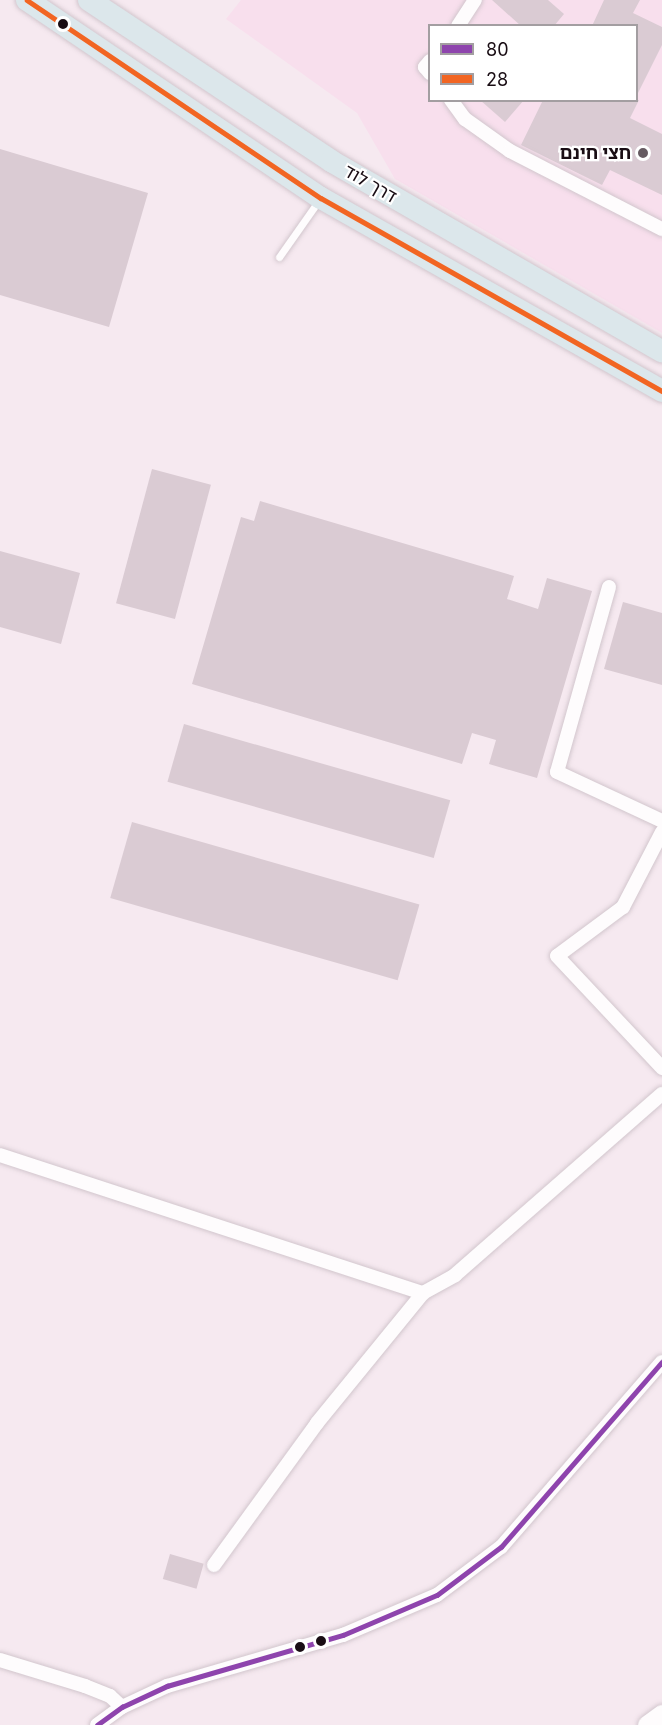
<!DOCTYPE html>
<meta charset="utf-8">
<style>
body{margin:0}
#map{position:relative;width:662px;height:1725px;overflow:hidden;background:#f6e9f0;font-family:Inter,"Noto Sans Hebrew",sans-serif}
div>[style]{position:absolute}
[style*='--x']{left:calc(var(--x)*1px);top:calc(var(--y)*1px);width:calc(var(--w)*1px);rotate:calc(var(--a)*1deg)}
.built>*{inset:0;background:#f8dfed}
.building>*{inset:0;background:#dacbd3;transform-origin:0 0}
.roads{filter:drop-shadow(0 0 2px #d2c6cd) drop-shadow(0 0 2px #d2c6cd)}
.service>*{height:7px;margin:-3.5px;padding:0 3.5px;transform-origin:3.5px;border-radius:3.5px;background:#fefcfd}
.minor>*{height:14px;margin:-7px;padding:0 7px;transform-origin:7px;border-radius:7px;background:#fefcfd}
.tertiary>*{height:18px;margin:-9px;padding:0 9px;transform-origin:9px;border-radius:9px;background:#fefcfd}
.primary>*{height:22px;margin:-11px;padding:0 11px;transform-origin:11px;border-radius:11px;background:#dce7eb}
.bus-1>*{height:4.5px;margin:-2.25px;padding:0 2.25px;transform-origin:2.25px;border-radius:2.25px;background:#8e44ad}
.bus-2>*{height:4.5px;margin:-2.25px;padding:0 2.25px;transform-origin:2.25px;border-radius:2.25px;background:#f26522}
.dots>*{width:16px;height:16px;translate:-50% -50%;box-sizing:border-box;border:3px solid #fff;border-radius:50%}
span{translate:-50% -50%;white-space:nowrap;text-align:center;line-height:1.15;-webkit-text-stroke:4.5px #fff;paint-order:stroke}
.poi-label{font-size:18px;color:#190d14;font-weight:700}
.right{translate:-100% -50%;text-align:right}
.street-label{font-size:18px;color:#190d14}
.legend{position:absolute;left:428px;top:24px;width:210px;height:78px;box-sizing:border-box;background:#fff;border:2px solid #a39ea1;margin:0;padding:8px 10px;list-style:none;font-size:18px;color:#190d14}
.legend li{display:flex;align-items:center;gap:12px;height:30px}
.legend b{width:30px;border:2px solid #a39ea1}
</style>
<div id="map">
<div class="built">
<div style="clip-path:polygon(evenodd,241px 0,662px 0,662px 333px,395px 179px,357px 113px,226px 19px,241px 0,430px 26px,636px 26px,636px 100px,430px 100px,430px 26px)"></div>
</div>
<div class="building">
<div style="clip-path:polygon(492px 0,548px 0,564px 14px,554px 26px,521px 26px)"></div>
<div style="clip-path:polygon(604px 0,640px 0,633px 13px,662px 27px,662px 45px,636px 97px,636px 26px,592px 26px)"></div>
<div style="clip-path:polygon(480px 100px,524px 100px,505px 122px)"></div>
<div style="clip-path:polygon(543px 100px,639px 100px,630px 118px,662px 134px,662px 195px,610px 170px,602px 185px,521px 145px)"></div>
<div style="clip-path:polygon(0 149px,148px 193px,109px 327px,0 295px)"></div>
<div style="left:152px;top:469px;width:61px;height:139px;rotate:15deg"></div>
<div style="clip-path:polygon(260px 501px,514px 576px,507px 599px,538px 609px,547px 578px,592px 591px,537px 778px,489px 764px,496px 740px,472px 733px,462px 764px,192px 684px,241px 517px,254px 521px)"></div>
<div style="clip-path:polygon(0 551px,80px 573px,61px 644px,0 627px)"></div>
<div style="clip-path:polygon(623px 602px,662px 613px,662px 685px,604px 669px)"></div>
<div style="left:184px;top:724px;width:277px;height:60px;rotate:16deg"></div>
<div style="left:132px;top:822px;width:299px;height:79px;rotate:16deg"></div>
<div style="left:170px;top:1554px;width:35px;height:26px;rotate:16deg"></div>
</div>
<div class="roads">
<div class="service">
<div style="--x:279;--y:257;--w:70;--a:-54.9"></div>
</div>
<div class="minor">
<div style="--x:458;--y:26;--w:31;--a:-57"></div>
<div style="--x:430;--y:61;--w:8;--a:130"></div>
<div style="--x:425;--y:67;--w:8;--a:50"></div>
<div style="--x:451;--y:100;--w:24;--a:54"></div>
<div style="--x:465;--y:119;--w:55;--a:35.4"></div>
<div style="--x:510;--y:151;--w:171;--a:27.2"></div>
<div style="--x:609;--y:587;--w:192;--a:105.7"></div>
<div style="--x:557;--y:772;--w:116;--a:25"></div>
<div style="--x:662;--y:832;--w:85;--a:117.5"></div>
<div style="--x:623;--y:907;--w:82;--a:143.4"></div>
<div style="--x:557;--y:956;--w:154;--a:46.8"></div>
<div style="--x:0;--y:1155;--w:445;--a:18.1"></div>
<div style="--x:214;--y:1565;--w:175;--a:-54"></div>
<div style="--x:317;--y:1423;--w:168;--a:-50.8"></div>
<div style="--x:423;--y:1293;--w:37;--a:-29"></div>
<div style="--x:455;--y:1275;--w:275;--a:-41.2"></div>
<div style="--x:0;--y:1660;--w:89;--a:17"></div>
<div style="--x:85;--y:1686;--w:27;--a:22"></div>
<div style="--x:110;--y:1696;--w:16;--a:43"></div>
<div style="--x:97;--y:1725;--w:31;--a:-36"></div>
<div style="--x:122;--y:1707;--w:50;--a:-25"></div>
<div style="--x:167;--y:1686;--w:183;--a:-16.2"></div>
<div style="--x:343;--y:1635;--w:102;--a:-23.1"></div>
<div style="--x:437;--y:1595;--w:80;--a:-36.9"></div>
<div style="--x:501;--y:1547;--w:245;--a:-49"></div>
</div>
<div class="tertiary">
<div style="--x:647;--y:1725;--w:19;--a:-36"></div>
</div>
<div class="primary">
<div style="--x:27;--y:0;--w:354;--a:34"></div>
<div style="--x:321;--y:198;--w:392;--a:29.5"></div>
<div style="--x:89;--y:0;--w:291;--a:33.6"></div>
<div style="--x:331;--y:161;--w:382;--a:29.9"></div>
</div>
</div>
<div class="bus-1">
<div style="--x:97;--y:1725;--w:31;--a:-36"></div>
<div style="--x:122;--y:1707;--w:50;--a:-25"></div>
<div style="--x:167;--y:1686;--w:183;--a:-16.2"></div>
<div style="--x:343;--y:1635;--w:102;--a:-23.1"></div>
<div style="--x:437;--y:1595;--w:80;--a:-36.9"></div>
<div style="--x:501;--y:1547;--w:245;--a:-49"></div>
</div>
<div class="bus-2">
<div style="--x:27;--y:0;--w:354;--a:34"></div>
<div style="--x:321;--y:198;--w:392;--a:29.5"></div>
</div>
<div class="dots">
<div style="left:63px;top:24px;background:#190d14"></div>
<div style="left:643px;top:153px;background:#665a61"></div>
<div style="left:321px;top:1641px;background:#190d14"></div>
<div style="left:300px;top:1647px;background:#190d14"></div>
</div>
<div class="poi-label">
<span class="right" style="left:631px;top:153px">חצי חינם</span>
</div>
<div class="street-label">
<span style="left:370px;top:184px;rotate:30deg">דרך לוד</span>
</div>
<ul class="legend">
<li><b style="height:8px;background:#8e44ad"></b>80</li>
<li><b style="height:8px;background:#f26522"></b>28</li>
</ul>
</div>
